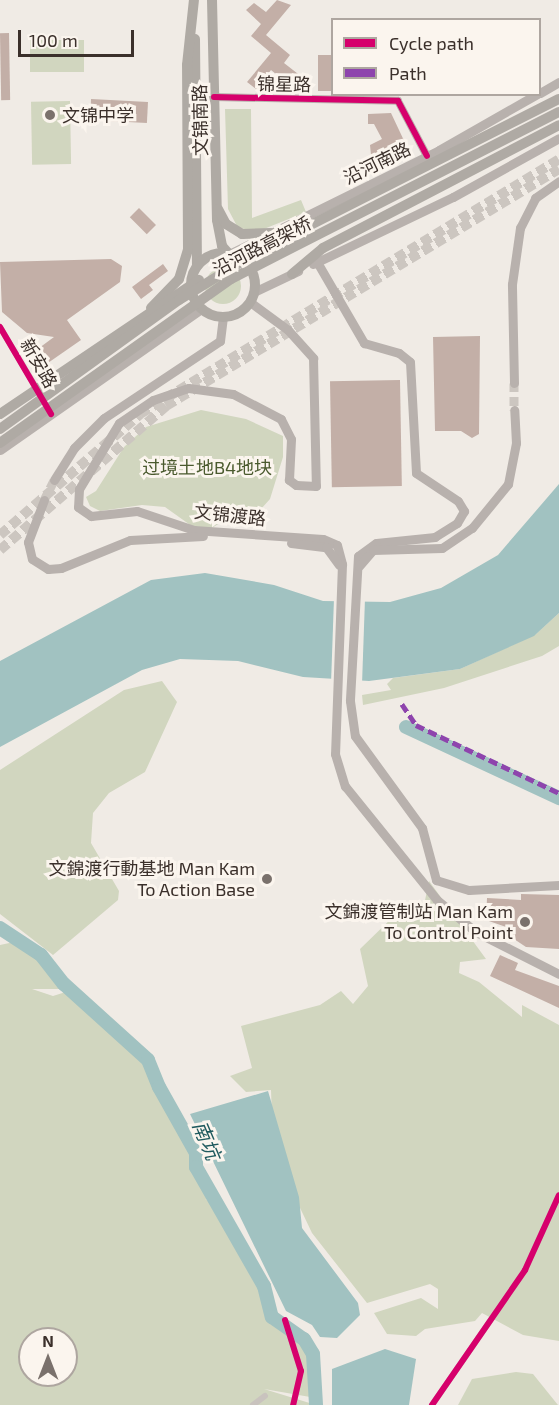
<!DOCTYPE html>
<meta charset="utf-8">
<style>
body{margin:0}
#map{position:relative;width:559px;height:1405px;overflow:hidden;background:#f0ebe5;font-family:"Exo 2","Noto Sans SC",sans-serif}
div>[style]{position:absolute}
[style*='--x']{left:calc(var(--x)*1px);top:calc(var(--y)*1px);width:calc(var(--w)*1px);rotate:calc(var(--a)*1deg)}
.green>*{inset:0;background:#d1d6bf;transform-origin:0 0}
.round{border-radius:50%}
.water>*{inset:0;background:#a1c2c1}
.pier>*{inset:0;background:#f0ebe5;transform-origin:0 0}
.river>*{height:14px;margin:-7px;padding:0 7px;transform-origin:7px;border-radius:7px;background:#a1c2c1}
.building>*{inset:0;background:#c3afa7;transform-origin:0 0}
.primary-tunnel>*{height:9px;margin-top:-4.5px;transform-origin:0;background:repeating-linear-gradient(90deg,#ccc6c0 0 9px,transparent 0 13.5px)}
.highway-tunnel>*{height:10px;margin-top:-5px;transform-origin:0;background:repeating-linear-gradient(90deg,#ccc6c0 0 10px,transparent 0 15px)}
.street>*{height:6px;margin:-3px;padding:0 3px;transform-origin:3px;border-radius:3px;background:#c9c3be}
.secondary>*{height:8px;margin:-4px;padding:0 4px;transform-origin:4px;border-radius:4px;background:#bab3ae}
.primary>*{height:9px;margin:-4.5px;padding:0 4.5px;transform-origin:4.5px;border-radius:4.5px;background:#b8b1ad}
.highway>*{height:10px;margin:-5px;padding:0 5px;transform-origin:5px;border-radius:5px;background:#afaaa4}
.highway>.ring{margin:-5px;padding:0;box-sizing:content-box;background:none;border:10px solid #afaaa4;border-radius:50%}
.highway-bridge>*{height:10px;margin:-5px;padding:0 5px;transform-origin:5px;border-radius:5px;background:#afaaa4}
.quiet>*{height:4.5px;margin-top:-2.25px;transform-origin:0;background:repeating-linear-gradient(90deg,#8e44ad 0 9px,transparent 0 13.5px)}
.cycleway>*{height:6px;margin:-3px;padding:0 3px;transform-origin:3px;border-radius:3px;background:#d6006c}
.dots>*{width:16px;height:16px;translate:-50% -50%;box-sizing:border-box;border:3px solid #fbf5ee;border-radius:50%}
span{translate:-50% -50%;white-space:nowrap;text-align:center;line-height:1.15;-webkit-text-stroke:6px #fbf5ee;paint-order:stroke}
.street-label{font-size:18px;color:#3b302b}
.poi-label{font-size:18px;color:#3b302b}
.left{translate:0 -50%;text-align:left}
.right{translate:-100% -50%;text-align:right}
.park-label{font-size:18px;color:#4a5a2e}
.water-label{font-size:20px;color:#1f5a5e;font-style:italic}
.legend{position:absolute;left:331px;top:18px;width:210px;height:78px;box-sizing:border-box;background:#fbf5ee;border:2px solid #aea6a0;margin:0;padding:8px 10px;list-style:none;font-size:18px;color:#3b302b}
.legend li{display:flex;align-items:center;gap:12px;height:30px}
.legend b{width:30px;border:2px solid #aea6a0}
.north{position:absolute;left:18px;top:1327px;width:60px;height:60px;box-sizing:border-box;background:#fbf5ee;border:2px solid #aea6a0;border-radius:50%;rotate:0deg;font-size:16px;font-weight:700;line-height:24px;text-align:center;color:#3b302b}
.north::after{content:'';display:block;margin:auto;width:21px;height:27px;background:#7a716c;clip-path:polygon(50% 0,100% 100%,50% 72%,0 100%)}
.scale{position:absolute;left:18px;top:30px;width:116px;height:27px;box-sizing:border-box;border:3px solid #3b302b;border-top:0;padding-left:8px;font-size:18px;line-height:21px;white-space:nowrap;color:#3b302b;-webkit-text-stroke:4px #fbf5ee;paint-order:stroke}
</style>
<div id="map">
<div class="green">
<div style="left:84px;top:40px;width:32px;height:54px;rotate:90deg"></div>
<div style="left:70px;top:101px;width:63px;height:39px;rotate:89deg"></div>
<div style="clip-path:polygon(225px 109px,251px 109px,252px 218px,301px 200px,306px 212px,259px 231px,238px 228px,228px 209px)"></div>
<div class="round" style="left:205px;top:268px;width:36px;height:36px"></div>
<div style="clip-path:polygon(201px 410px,246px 419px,283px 436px,283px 457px,270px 499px,261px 509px,247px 519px,226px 519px,212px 528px,193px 527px,165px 507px,142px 505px,100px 511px,90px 506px,86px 497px,96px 491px,124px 447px,146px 427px)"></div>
<div style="clip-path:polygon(559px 613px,559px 646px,542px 656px,444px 688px,363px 705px,362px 695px,391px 690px,387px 684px,393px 678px,460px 669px,536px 634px)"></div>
<div style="clip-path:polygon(162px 681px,177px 702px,145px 772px,109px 793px,93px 813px,91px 843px,119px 891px,118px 900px,53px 955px,0 914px,0 770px,124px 690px)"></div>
<div style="clip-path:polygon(429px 881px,486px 959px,460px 962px,459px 973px,479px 982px,522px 1017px,522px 1005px,559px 1025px,559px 1341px,523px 1335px,482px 1313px,475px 1321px,425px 1329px,416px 1336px,387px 1334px,374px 1313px,421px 1298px,438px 1309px,438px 1289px,430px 1284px,367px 1303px,312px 1233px,292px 1191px,272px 1119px,271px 1090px,246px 1092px,230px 1076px,252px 1068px,241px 1026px,320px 1005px,341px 991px,353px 1004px,368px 986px,360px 949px,397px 913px,414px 918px,423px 910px)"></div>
<div style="clip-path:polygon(evenodd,14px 942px,69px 982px,65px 989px,32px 989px,53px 996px,72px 990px,148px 1060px,216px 1203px,205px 1199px,217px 1206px,248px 1252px,272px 1317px,309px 1348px,316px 1398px,264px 1389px,316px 1405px,0 1405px,0 945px,14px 942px,30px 1339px,66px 1339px,66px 1375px,30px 1375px,30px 1339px)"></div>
<div style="clip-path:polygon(516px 1372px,533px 1374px,558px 1405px,458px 1405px,472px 1379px)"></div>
</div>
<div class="water">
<div style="clip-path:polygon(559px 484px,559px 613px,534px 636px,460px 669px,369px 681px,303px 677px,238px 661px,180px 659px,142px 670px,0 747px,0 661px,151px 580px,205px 573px,274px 585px,323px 601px,390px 602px,441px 588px,498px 555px)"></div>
<div style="clip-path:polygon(268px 1091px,299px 1197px,302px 1228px,358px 1303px,360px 1315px,337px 1338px,320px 1337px,312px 1325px,286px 1311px,190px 1114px)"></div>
<div style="clip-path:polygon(385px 1349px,416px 1359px,409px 1405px,332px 1405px,332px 1369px)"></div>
</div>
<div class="pier">
<div style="left:334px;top:598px;width:31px;height:84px;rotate:2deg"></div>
</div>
<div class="river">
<div style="--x:406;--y:727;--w:169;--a:24.9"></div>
<div style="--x:0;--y:928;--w:49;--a:33.4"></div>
<div style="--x:41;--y:955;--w:37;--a:52"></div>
<div style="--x:64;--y:984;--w:113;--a:42.1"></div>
<div style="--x:148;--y:1060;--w:29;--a:68"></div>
<div style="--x:159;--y:1087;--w:76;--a:60.7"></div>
<div style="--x:196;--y:1153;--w:14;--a:90"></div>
<div style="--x:196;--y:1167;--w:137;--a:60.3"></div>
<div style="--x:264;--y:1286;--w:32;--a:76"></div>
<div style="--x:272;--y:1317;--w:39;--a:35"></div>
<div style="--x:304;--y:1339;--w:17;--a:59"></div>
<div style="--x:313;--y:1354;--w:51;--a:86.6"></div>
</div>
<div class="building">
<div style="clip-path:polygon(277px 0,291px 5px,266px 35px,290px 55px,284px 63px,302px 77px,293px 88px,271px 70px,256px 89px,247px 82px,271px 53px,251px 36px,261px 24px,246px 10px,254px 3px,266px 12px)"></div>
<div style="left:9px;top:33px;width:67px;height:9px;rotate:89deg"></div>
<div style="left:318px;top:55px;width:15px;height:36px"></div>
<div style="left:148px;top:102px;width:21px;height:57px;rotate:93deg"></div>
<div style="clip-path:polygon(391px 113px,407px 147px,372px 165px,370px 145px,382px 139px,374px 124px,368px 124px,368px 114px)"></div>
<div style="left:139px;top:208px;width:24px;height:13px;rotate:45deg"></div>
<div style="clip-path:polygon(111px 259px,122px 266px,120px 282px,67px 320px,81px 340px,45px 365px,35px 351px,54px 337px,27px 333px,2px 312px,0 262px)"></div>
<div style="clip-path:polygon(163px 264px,168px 271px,149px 285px,153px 290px,141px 299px,132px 287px)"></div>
<div style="clip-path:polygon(480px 336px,479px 434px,472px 438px,461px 431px,435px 431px,433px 337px)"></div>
<div style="left:400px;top:380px;width:106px;height:70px;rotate:89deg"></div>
<div style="clip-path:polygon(521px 894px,559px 895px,559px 949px,526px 947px,508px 935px,509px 928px,486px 920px,487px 898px,521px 900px)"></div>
<div style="clip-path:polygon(500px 955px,518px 963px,515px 970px,559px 986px,559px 1008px,490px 976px)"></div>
</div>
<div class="primary-tunnel">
<div style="--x:514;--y:383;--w:27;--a:90"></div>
<div style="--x:44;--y:500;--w:22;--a:-63"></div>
</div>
<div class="highway-tunnel">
<div style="--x:0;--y:535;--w:185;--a:-40.8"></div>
<div style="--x:140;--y:414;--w:490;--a:-31.3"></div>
<div style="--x:0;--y:550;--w:220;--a:-40.9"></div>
<div style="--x:166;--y:406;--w:459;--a:-31.1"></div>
</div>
<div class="street">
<div style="--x:0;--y:327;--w:74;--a:59.3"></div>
<div style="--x:285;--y:1320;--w:53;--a:72.6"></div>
<div style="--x:301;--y:1371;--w:35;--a:103"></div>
<div style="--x:253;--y:1405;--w:15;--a:-37"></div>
<div style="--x:432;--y:1405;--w:164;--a:-55.4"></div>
<div style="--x:525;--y:1270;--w:82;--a:-65.6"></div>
</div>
<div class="secondary">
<div style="--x:214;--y:97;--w:184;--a:1.2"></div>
<div style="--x:398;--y:101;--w:62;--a:62.2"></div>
</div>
<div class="primary">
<div style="--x:540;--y:93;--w:22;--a:-30"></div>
<div style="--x:229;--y:254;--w:234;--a:-26.3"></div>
<div style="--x:439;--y:150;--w:113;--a:-29.7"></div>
<div style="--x:317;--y:262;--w:94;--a:59.9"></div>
<div style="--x:364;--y:343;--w:36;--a:16"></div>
<div style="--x:399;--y:353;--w:14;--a:39"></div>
<div style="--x:410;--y:362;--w:111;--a:86.9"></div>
<div style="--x:416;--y:473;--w:50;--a:33.7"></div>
<div style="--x:458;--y:501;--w:12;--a:59"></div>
<div style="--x:464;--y:511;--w:14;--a:120"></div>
<div style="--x:457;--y:523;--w:26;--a:148"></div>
<div style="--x:435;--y:537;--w:59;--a:174.2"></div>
<div style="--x:376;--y:543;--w:22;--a:144"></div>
<div style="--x:358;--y:556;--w:145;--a:93.2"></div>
<div style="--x:350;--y:701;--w:35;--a:82"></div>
<div style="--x:355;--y:736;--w:114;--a:53.9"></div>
<div style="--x:422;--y:828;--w:54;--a:74.9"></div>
<div style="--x:436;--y:880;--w:34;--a:17"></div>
<div style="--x:469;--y:890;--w:90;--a:-3.2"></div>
<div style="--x:313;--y:264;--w:155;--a:-25.6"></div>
<div style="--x:453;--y:197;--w:121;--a:-29.1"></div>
<div style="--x:254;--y:292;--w:49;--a:-25.5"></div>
<div style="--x:250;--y:302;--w:47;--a:36.4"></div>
<div style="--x:288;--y:330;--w:38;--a:48"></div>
<div style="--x:313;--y:358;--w:128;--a:88.7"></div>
<div style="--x:316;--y:486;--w:20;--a:-177"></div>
<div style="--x:296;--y:485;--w:9;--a:-144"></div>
<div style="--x:289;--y:480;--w:41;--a:-87.2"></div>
<div style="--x:291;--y:439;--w:22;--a:-117"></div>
<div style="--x:281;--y:419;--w:54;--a:-152.5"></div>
<div style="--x:233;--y:394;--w:45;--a:-172.4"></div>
<div style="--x:188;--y:388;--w:37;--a:161"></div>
<div style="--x:153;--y:400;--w:41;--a:145.9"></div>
<div style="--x:119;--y:423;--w:77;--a:121.2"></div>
<div style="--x:79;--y:489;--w:18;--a:93"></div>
<div style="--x:78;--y:507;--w:16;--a:35"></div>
<div style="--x:91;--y:516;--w:46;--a:-6.2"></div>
<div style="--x:137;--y:511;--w:60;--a:18.4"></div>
<div style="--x:194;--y:530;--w:129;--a:4"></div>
<div style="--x:323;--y:539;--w:15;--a:23"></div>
<div style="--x:337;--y:545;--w:20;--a:75"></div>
<div style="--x:342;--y:564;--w:190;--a:92.1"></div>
<div style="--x:335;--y:754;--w:34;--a:73"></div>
<div style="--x:345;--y:786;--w:146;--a:51.1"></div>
<div style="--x:437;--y:900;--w:50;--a:39.4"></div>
<div style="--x:476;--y:932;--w:93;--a:26.8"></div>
<div style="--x:514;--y:383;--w:99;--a:-91.2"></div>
<div style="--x:512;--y:284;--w:57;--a:-81.9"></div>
<div style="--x:520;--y:228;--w:34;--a:-63"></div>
<div style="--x:535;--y:198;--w:29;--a:-35"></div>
<div style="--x:0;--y:450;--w:246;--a:-35"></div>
<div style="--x:54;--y:480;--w:38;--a:-58"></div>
<div style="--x:74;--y:448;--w:42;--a:-45"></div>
<div style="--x:104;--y:418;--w:139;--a:-33.6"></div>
<div style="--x:220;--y:341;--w:24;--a:-83"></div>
<div style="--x:44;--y:500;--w:45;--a:110.9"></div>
<div style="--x:28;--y:542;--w:17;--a:77"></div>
<div style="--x:32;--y:559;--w:19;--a:32"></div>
<div style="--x:48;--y:569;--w:13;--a:-4"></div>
<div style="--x:61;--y:568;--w:74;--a:-22.1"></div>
<div style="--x:130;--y:540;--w:73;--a:-3.1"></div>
<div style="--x:291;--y:543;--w:35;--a:7"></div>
<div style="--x:326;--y:547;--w:22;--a:54"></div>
<div style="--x:359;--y:566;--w:21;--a:-49"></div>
<div style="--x:373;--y:550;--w:69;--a:-1.7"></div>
<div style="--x:442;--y:548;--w:36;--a:-34"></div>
<div style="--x:472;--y:528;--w:57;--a:-50.7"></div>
<div style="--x:508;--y:484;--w:42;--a:-79"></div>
<div style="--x:516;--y:443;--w:33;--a:-93"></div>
</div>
<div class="highway">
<div style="--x:212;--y:0;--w:220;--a:88.7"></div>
<div style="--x:217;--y:220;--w:26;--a:79"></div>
<div style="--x:222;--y:246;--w:11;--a:49"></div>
<div style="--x:195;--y:39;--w:227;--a:89.5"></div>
<div style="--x:218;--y:209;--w:17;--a:62"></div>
<div style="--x:226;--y:224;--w:19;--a:32"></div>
<div style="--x:242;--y:234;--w:29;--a:-2"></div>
<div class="ring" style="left:191px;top:253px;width:54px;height:54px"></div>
<div style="--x:292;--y:274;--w:40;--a:-40"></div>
<div style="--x:323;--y:248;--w:266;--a:-27.5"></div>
<div style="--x:151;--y:308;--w:40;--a:-46"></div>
<div style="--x:179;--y:279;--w:30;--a:-73"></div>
<div style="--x:188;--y:250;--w:185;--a:-90.3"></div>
<div style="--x:187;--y:65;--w:65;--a:-83.9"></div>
</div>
<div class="highway-bridge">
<div style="--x:0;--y:414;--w:240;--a:-34"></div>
<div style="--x:0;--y:429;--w:221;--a:-35.8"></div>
<div style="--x:179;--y:300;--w:94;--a:-31.5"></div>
<div style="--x:259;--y:251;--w:336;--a:-26.9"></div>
<div style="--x:0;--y:443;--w:283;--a:-35.4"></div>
<div style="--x:231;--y:279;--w:368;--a:-27"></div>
</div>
<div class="quiet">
<div style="--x:402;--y:704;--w:25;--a:56"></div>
<div style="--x:416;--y:725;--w:158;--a:25.4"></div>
</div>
<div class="cycleway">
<div style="--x:214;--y:97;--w:184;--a:1.2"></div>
<div style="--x:398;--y:101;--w:62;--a:62.2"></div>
<div style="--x:0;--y:327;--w:101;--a:59.6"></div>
<div style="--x:285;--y:1320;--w:53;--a:72.6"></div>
<div style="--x:301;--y:1371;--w:35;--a:103"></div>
<div style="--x:432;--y:1405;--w:164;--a:-55.4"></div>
<div style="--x:525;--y:1270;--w:82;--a:-65.6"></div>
</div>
<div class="dots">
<div style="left:50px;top:115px;background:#7a716c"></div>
<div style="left:267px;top:879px;background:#7a716c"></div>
<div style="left:525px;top:922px;background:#7a716c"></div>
</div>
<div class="street-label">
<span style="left:284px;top:84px;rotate:1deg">锦星路</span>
<span style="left:200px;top:120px;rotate:-91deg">文锦南路</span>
<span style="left:377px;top:163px;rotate:-26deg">沿河南路</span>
<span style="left:262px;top:246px;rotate:-27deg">沿河路高架桥</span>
<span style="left:39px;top:363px;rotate:60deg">新安路</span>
<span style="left:230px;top:515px;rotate:6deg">文锦渡路</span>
</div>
<div class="poi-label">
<span class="left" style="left:62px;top:115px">文锦中学</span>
<span class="right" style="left:255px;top:879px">文錦渡行動基地 Man Kam<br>To Action Base</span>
<span class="right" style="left:513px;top:922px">文錦渡管制站 Man Kam<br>To Control Point</span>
</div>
<div class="park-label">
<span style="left:207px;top:467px">过境土地B4地块</span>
</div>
<div class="water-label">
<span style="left:207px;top:1140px;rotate:67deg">南坑</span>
</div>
<ul class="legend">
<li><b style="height:8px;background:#d6006c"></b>Cycle path</li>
<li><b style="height:8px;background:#8e44ad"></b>Path</li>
</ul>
<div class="north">N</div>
<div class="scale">100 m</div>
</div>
